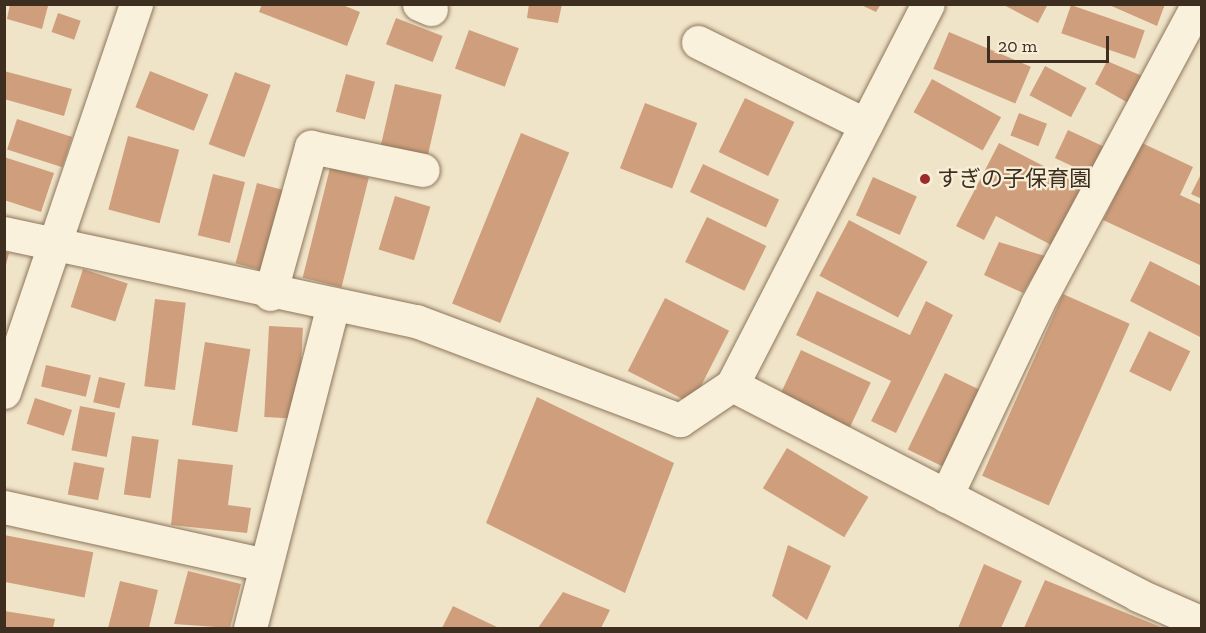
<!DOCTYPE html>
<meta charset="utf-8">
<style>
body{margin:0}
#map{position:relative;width:1206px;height:633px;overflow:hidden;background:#f0e4c8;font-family:"Zilla Slab","Noto Sans JP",serif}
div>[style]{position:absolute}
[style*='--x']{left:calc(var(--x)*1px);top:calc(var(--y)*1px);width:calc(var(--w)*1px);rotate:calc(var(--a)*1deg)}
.building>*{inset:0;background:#cf9f7d;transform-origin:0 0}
.roads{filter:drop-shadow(0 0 2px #8d765c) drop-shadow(0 0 2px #8d765c)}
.minor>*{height:33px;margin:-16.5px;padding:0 16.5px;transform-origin:16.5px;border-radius:16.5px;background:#faf1dc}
.tertiary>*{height:33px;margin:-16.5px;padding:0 16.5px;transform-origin:16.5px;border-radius:16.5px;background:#faf1dc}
.dots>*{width:16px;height:16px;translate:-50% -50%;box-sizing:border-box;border:3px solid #f7eed8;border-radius:50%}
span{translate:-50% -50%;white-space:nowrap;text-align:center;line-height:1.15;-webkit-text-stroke:4.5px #f7eed8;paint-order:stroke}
.poi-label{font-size:22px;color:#3d2e20}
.left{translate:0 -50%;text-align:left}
.frame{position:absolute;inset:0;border:6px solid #3d2e20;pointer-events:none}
.scale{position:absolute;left:987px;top:36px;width:122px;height:27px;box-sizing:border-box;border:3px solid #3d2e20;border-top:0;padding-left:8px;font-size:18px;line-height:21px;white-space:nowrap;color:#3d2e20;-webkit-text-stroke:4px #f7eed8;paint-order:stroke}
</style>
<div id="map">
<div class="building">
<div style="clip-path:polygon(10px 4px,48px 6px,42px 29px,7px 19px)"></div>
<div style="clip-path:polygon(262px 4px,340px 4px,360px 12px,347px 46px,259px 12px)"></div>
<div style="clip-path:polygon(529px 4px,562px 4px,558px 23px,527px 18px)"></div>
<div style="clip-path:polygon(859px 4px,881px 4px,876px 12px)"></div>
<div style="clip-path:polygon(1002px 4px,1048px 4px,1038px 23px)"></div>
<div style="clip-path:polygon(1107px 4px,1165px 4px,1157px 26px)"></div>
<div style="left:1071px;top:5px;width:78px;height:30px;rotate:19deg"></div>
<div style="left:58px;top:13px;width:24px;height:20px;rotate:19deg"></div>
<div style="left:396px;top:18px;width:50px;height:28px;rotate:21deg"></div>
<div style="left:469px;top:30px;width:53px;height:41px;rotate:20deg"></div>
<div style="left:949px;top:32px;width:89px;height:40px;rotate:23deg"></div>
<div style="clip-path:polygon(1107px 61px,1147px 78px,1130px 104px,1095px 84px)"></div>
<div style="left:1045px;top:66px;width:47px;height:33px;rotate:28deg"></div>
<div style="clip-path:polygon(4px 71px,72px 89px,64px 116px,4px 99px)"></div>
<div style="left:150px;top:71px;width:63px;height:39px;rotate:22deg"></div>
<div style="left:235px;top:72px;width:38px;height:77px;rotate:20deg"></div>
<div style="left:346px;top:74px;width:30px;height:39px;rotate:15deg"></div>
<div style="left:932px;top:79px;width:79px;height:38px;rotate:29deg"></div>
<div style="left:395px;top:84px;width:48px;height:65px;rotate:13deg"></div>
<div style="left:745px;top:98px;width:55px;height:60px;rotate:26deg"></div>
<div style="left:645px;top:103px;width:56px;height:70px;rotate:21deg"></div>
<div style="left:1019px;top:113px;width:30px;height:24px;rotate:21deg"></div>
<div style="left:17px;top:119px;width:58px;height:32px;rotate:18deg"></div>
<div style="left:1068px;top:130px;width:44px;height:31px;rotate:25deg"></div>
<div style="left:521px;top:133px;width:52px;height:184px;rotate:22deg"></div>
<div style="left:128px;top:136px;width:53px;height:76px;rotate:15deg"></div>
<div style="clip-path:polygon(999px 143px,1088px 189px,1057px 248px,996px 216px,984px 240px,956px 226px)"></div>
<div style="clip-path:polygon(1142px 143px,1193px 167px,1180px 195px,1202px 205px,1202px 266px,1103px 220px)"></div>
<div style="clip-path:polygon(4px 157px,54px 173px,41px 212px,4px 200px)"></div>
<div style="left:703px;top:164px;width:84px;height:31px;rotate:25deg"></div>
<div style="left:330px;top:168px;width:40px;height:113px;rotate:14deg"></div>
<div style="clip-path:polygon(1202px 172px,1202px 199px,1191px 194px)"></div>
<div style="left:213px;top:174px;width:33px;height:63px;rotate:14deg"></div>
<div style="left:873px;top:177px;width:48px;height:42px;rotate:24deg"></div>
<div style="left:257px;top:183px;width:30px;height:83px;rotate:15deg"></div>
<div style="left:395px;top:196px;width:37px;height:56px;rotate:17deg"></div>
<div style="left:707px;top:217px;width:66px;height:50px;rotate:26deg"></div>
<div style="left:849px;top:220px;width:89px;height:63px;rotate:28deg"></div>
<div style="clip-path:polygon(999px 242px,1045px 256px,1023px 293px,984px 275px)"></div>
<div style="clip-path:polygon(4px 252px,9px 253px,5px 269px,4px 269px)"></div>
<div style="clip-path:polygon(1150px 261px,1202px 287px,1202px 338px,1130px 301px)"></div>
<div style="left:83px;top:269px;width:47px;height:40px;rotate:18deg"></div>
<div style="clip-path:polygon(817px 291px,910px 335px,926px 301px,953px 315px,896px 433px,871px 421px,891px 381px,796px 335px)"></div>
<div style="left:1063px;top:294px;width:73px;height:199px;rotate:24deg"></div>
<div style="left:665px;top:298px;width:72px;height:82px;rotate:27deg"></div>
<div style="left:155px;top:299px;width:31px;height:88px;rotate:7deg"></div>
<div style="left:269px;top:326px;width:34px;height:91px;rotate:3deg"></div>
<div style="left:1149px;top:331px;width:46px;height:45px;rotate:26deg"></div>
<div style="left:205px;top:342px;width:46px;height:84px;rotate:9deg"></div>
<div style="left:801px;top:350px;width:77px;height:54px;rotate:25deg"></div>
<div style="left:46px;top:365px;width:46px;height:22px;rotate:13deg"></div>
<div style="left:945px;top:373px;width:43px;height:85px;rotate:26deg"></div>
<div style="left:99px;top:377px;width:27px;height:26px;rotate:13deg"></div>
<div style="clip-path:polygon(537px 397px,674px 463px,625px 593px,486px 523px)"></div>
<div style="left:35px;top:398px;width:39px;height:27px;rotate:18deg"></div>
<div style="left:80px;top:406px;width:36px;height:45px;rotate:11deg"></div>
<div style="left:132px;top:436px;width:27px;height:59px;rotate:8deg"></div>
<div style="left:787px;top:448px;width:95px;height:47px;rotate:31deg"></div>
<div style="clip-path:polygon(178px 459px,233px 465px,228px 505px,251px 508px,247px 533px,171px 525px)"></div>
<div style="left:74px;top:462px;width:31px;height:33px;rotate:11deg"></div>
<div style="left:4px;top:535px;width:91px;height:46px;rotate:11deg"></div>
<div style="clip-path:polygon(788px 545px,831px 566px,807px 620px,772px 596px)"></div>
<div style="clip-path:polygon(984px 564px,1022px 581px,1001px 628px,958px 628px)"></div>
<div style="clip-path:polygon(188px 571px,241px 584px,230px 628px,174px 624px)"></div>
<div style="clip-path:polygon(1045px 580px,1163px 628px,1024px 628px)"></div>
<div style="clip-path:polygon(120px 581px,158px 590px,149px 628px,108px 628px)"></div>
<div style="clip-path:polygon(563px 592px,610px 610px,601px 628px,538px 628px)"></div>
<div style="clip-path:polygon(453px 606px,499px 628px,442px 628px)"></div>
<div style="clip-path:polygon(4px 611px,55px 619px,53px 628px,4px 628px)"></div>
</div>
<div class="roads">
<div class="minor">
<div style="--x:419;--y:4;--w:13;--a:23"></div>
<div style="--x:698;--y:42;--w:187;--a:26.3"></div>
<div style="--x:4;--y:233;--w:421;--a:12.1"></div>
<div style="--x:416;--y:321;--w:282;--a:20.6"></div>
<div style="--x:680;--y:420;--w:63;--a:-33.9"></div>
<div style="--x:732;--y:385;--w:457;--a:27.3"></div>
<div style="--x:1138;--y:595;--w:70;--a:23.6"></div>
<div style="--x:270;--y:294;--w:153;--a:-74.4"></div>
<div style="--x:311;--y:147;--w:114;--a:11.6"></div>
<div style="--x:732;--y:385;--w:428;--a:-62.8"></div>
<div style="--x:946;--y:496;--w:212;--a:-64.6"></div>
<div style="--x:1037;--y:304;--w:340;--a:-61.8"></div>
<div style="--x:4;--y:507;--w:267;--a:12.5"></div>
<div style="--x:250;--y:628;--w:333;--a:-75.6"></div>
</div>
<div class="tertiary">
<div style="--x:4;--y:392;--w:410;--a:-71.2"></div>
</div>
</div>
<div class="dots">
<div style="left:925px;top:179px;background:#9e2a2b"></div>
</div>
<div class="poi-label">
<span class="left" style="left:937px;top:179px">すぎの子保育園</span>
</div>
<div class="frame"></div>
<div class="scale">20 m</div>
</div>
